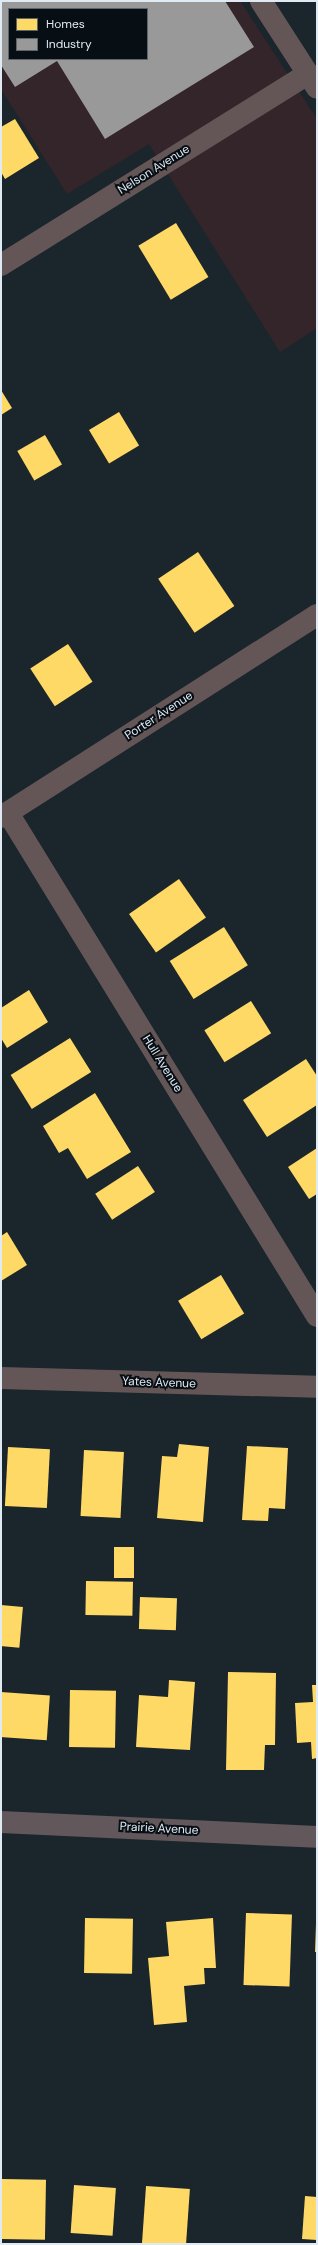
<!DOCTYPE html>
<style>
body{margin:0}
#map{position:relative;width:318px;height:2245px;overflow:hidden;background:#1b252c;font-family:"DM Sans",sans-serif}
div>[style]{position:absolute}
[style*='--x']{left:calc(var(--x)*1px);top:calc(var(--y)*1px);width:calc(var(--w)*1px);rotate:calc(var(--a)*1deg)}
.industrial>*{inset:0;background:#34252b}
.homes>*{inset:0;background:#ffd966;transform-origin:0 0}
.industry>*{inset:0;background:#999}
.minor>*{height:22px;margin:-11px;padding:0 11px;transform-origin:11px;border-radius:11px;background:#645657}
.major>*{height:22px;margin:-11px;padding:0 11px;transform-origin:11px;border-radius:11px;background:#62575a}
span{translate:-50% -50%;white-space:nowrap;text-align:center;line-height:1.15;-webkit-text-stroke:4px #070e14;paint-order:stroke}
.street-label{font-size:12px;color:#e0eaf3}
.frame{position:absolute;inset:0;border:2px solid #e0eaf3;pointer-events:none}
.legend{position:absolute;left:8px;top:8px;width:140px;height:52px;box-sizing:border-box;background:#070e14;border:1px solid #5e666d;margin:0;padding:5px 7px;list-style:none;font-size:12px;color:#e0eaf3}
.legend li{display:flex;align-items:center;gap:8px;height:20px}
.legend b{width:20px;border:1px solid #5e666d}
</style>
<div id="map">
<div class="industrial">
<div style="clip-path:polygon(evenodd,1px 1px,240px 1px,317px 119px,317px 328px,280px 352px,149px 144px,67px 194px,1px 89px,1px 1px,9px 9px,147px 9px,147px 59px,9px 59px,9px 9px)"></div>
</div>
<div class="homes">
<div style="clip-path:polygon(15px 119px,39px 158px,5px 179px,1px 172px,1px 127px)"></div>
<div style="left:176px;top:223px;width:63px;height:44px;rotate:59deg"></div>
<div style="clip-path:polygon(1px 390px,12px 408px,1px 415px)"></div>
<div style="left:119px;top:412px;width:39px;height:35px;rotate:59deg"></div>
<div style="left:45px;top:435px;width:34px;height:32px;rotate:60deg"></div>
<div style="left:198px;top:552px;width:65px;height:48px;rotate:56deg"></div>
<div style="left:68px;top:644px;width:45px;height:45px;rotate:57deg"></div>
<div style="left:179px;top:879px;width:47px;height:61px;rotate:55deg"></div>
<div style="left:224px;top:927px;width:45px;height:64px;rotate:58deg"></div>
<div style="clip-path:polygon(29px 990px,48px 1022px,7px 1048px,1px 1038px,1px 1008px)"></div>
<div style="left:251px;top:1001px;width:38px;height:55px;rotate:58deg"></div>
<div style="left:70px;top:1038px;width:40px;height:70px;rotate:58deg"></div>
<div style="clip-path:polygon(306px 1059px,317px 1076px,317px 1105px,267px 1137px,243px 1100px)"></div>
<div style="clip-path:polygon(95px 1093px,131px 1152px,87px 1179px,68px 1148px,59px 1153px,43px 1126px)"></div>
<div style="clip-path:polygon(317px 1148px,317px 1194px,309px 1199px,288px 1167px)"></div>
<div style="left:138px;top:1166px;width:31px;height:51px;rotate:57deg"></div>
<div style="clip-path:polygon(7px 1232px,27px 1265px,1px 1281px,1px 1236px)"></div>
<div style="left:221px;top:1275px;width:45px;height:50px;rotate:59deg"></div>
<div style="clip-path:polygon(179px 1444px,209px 1447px,203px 1522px,157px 1518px,162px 1456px,177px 1457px)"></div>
<div style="clip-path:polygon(247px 1446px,288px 1448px,285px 1509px,269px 1508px,268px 1521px,242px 1520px)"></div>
<div style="left:8px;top:1447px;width:42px;height:59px;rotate:3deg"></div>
<div style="left:84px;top:1450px;width:40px;height:66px;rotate:3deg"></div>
<div style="left:114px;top:1547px;width:20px;height:31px"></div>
<div style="left:86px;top:1581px;width:47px;height:34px;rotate:1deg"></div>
<div style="left:140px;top:1597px;width:37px;height:32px;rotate:2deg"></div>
<div style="left:1px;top:1605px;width:22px;height:41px;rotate:5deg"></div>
<div style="clip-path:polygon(228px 1672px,276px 1673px,275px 1745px,265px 1745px,264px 1770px,226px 1770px)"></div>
<div style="clip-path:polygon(169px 1680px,195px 1682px,190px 1750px,136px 1747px,139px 1695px,168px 1697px)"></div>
<div style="clip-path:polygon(312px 1685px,317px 1685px,317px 1758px,312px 1759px,311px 1742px,297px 1743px,295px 1703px,313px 1702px)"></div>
<div style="left:70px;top:1690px;width:46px;height:57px;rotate:1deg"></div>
<div style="left:1px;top:1692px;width:49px;height:45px;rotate:4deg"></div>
<div style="left:246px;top:1913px;width:46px;height:72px;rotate:2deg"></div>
<div style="left:85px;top:1918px;width:48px;height:55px;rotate:1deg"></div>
<div style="clip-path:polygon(213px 1918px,216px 1968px,204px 1968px,205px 1984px,184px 1986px,187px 2022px,154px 2025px,148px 1958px,169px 1956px,166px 1922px)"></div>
<div style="clip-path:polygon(316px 1924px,317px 1924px,317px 1952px,315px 1952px)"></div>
<div style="left:2px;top:2179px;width:44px;height:60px;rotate:1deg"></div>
<div style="left:74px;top:2185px;width:42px;height:48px;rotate:4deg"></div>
<div style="left:146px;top:2186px;width:44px;height:58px;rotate:4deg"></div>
<div style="clip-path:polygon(305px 2196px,317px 2197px,317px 2240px,302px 2239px)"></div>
</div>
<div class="industry">
<div style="clip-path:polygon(evenodd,1px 1px,225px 1px,254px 47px,105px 139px,57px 61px,15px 87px,1px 65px,1px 1px,9px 9px,147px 9px,147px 59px,9px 59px,9px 9px)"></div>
</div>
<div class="minor">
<div style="--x:261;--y:1;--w:103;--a:57.2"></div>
<div style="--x:1;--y:265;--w:362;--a:-31.9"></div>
<div style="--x:8;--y:813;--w:590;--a:58.44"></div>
<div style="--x:1;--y:817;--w:375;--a:-32.6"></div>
<div style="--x:1;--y:1378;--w:316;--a:1.6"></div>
</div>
<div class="major">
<div style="--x:1;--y:1822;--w:316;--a:2.7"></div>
</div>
<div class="street-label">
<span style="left:154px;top:170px;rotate:-32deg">Nelson Avenue</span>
<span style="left:159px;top:716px;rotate:-33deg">Porter Avenue</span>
<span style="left:162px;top:1064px;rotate:58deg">Hull Avenue</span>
<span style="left:159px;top:1383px;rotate:2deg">Yates Avenue</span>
<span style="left:159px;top:1829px;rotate:3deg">Prairie Avenue</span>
</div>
<div class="frame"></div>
<ul class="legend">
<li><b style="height:11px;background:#ffd966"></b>Homes</li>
<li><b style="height:11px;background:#999"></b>Industry</li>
</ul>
</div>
